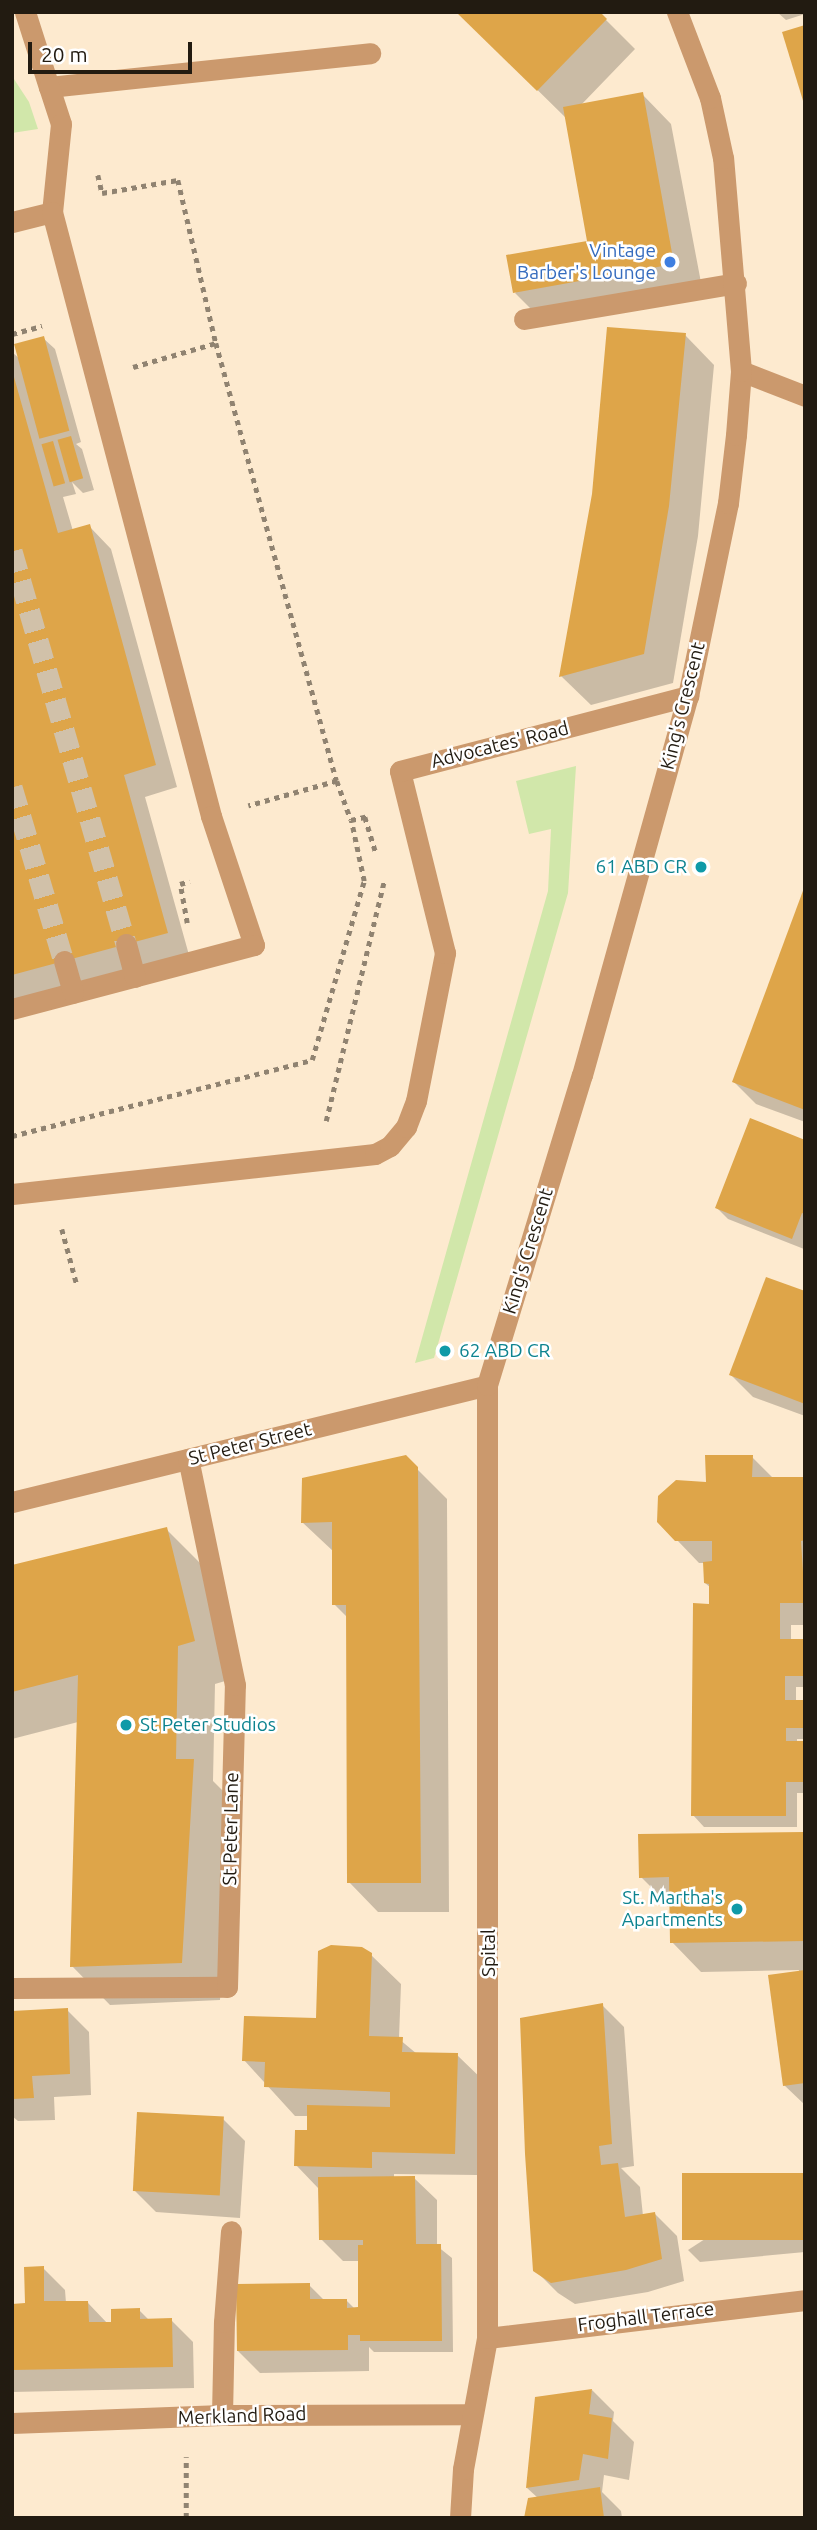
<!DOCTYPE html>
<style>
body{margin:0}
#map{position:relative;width:817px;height:2530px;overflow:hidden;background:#fdeacf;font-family:Ubuntu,sans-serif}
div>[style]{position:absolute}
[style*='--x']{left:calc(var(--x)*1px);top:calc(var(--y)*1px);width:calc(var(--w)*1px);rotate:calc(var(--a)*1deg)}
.green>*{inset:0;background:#d1e7aa}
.shadow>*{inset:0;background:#0003}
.building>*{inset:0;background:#dea549;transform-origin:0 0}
.minor-tunnel>*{height:21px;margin-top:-10.5px;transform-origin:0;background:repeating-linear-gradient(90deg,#d1c1a9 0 21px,transparent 0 31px)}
.path>*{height:4.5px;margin-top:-2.25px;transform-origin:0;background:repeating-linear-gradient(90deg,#908371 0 5px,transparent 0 10px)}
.minor>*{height:21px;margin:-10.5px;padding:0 10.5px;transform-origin:10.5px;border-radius:10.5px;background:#cb996d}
.dots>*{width:19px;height:19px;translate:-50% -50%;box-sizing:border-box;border:4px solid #fff;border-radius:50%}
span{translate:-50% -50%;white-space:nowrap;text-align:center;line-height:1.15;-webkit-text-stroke:5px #fff;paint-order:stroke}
.shop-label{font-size:19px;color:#366cbe}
.right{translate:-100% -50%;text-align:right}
.street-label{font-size:19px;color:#221b11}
.culture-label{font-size:19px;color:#0d838f}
.left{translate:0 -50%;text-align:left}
.frame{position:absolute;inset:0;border:14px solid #221b11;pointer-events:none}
.scale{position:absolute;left:28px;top:42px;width:164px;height:32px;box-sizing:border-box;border:4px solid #221b11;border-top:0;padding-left:9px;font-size:21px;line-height:24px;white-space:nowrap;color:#221b11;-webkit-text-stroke:5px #fff;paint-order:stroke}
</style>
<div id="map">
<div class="green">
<div style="clip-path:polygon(12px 76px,29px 102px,38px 129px,12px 133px)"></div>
<div style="clip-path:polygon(576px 766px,568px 893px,434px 1358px,415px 1363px,548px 891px,551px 829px,529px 834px,516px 781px)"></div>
</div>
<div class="shadow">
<div style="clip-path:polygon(458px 12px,598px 12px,635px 49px,581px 105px,642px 94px,671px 124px,703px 293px,544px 322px,515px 293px,589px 242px,567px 119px)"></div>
<div style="clip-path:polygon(777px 12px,805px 12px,805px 14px,786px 20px)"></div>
<div style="clip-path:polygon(685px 335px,714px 365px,698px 536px,673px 683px,591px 705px,561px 676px)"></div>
<div style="clip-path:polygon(43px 338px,55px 349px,81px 442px,76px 444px,82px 449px,94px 490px,83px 493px,72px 482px,76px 494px,63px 497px,73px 531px,89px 526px,111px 549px,177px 787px,145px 797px,189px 955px,12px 1003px,12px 352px,21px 360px)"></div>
<div style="clip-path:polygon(805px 893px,805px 1122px,756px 1104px,734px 1082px)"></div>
<div style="clip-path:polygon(805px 1142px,804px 1249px,728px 1219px,717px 1208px)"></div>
<div style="clip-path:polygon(805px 1293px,805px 1416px,753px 1397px,731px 1375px)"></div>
<div style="clip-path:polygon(405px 1457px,447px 1499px,449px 1912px,378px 1912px,349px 1882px,348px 1618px,334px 1604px,334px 1552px,302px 1522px)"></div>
<div style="clip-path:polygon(752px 1457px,774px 1479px,805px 1479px,805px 1625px,791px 1625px,791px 1640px,805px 1641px,805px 1687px,796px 1687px,796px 1702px,805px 1702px,805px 1739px,797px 1739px,797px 1743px,805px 1743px,805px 1793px,797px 1793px,797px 1827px,704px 1827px,693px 1815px,711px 1588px,705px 1583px,705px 1563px,699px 1563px,677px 1540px,708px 1484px)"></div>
<div style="clip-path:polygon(166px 1529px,204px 1567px,232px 1679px,215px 1684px,213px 1781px,231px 1799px,220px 2000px,110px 2005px,72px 1966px,78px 1722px,12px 1739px,12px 1567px)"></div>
<div style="clip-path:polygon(805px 1833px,805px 2105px,784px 2085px,799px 1970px,701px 1972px,672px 1942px,671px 1907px,641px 1877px)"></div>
<div style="clip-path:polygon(371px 1955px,401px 1984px,399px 2039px,417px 2054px,457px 2055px,487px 2084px,477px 2175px,394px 2174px,394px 2178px,414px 2178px,437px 2200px,437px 2246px,452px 2258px,453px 2352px,374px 2352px,369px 2347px,369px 2371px,260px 2373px,238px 2351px,309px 2285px,324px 2300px,346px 2300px,355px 2309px,360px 2309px,359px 2261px,343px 2261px,321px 2239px,318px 2188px,296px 2165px,309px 2132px,309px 2116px,295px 2116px,244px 2060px,318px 2020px)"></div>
<div style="clip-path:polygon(602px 2005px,624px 2027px,634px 2166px,621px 2168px,640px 2187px,643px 2216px,655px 2214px,677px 2236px,684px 2281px,648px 2292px,575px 2304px,558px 2293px,535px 2270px)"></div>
<div style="clip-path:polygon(67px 2010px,89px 2032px,91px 2095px,54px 2097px,55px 2120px,18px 2121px,12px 2116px,12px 2012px)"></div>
<div style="clip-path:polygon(223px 2119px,245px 2141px,240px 2218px,156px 2212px,134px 2190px)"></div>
<div style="clip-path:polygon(805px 2174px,805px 2252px,700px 2262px,688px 2250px)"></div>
<div style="clip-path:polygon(43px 2268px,65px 2290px,66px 2303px,88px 2303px,108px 2324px,139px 2310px,149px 2320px,171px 2320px,193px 2342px,194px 2388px,12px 2392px,12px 2305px,27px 2305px)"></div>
<div style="clip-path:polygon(592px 2390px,614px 2412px,613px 2421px,634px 2442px,629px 2480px,604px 2475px,602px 2492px,621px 2511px,622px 2518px,526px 2518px,538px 2498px,527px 2488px)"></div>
</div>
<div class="building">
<div style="clip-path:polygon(456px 12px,600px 12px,607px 19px,537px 91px)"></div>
<div style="clip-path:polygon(805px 25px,805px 104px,804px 104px,782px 32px)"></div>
<div style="clip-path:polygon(643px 92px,674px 264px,513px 293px,506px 255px,587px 241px,563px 107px)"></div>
<div style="clip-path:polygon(607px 327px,686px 333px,669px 506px,644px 654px,559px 677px,592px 494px)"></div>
<div style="left:44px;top:336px;width:98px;height:31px;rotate:75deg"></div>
<div style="clip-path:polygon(12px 370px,58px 533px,90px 524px,156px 765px,124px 775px,168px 933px,12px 975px)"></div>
<div style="left:71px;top:436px;width:44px;height:14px;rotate:74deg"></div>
<div style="left:53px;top:441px;width:44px;height:12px;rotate:74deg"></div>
<div style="clip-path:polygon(804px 888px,805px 889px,805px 1110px,732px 1082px)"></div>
<div style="clip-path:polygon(750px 1118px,805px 1140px,805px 1214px,802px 1213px,792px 1239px,715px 1208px)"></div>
<div style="clip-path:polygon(766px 1277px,805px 1291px,805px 1404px,729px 1375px)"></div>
<div style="clip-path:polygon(406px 1455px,418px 1467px,421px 1883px,347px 1883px,346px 1605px,332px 1605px,332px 1522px,301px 1523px,302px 1478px)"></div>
<div style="clip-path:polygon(705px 1455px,753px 1455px,752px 1477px,805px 1477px,805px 1540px,801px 1541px,805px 1603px,780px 1603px,780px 1639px,805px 1639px,805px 1676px,785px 1676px,785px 1700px,805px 1700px,805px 1728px,786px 1728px,786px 1741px,805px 1741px,805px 1782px,786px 1782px,786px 1816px,691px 1816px,693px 1603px,709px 1604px,709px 1584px,704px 1583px,703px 1562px,712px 1561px,712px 1541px,675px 1541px,657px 1522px,658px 1496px,676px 1480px,706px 1482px)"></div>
<div style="clip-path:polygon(167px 1527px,195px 1641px,178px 1646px,176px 1759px,194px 1759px,182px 1963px,70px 1967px,78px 1675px,12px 1692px,12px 1565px)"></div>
<div style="clip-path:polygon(805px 1832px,805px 1941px,670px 1943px,669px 1877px,639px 1878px,638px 1834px)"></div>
<div style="clip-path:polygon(331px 1945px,362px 1947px,372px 1953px,369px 2036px,403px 2037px,402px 2052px,458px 2053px,455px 2154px,372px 2152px,372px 2168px,294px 2166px,295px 2130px,307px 2130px,307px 2105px,390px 2107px,390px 2092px,264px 2087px,265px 2062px,242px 2061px,244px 2016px,316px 2018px,318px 1951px)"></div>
<div style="clip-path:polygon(805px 1970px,805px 2083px,783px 2086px,768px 1975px)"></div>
<div style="clip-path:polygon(603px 2003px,612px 2144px,599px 2146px,601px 2165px,618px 2163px,625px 2217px,655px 2212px,662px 2259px,626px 2270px,551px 2283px,533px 2271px,525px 2154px,520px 2018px)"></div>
<div style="clip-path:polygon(68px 2008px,70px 2074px,32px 2076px,34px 2098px,12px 2099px,12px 2011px)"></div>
<div style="left:137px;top:2112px;width:87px;height:79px;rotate:3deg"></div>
<div style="left:805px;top:2173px;width:67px;height:123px;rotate:90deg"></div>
<div style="clip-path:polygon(415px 2176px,416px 2244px,441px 2244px,442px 2341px,360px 2341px,360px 2335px,348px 2335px,348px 2350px,237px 2351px,236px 2284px,310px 2283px,310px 2299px,347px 2299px,347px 2308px,358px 2307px,358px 2245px,363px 2245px,363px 2240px,319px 2240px,318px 2177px)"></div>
<div style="clip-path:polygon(44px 2266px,44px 2301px,88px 2301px,89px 2322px,111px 2322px,111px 2309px,140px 2308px,140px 2319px,172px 2318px,173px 2367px,12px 2370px,12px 2304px,25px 2303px,24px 2267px)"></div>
<div style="clip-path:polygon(592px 2389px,589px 2414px,612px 2418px,608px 2459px,583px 2454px,579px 2480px,526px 2488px,535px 2397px)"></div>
<div style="clip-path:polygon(600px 2487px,604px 2518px,524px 2518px,528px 2498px)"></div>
</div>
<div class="minor-tunnel">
<div style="--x:12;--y:551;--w:409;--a:73.8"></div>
<div style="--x:12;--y:787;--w:182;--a:73.4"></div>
</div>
<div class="path">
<div style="--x:98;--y:175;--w:18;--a:77"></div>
<div style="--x:102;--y:193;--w:77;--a:-9.7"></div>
<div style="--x:178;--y:180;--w:167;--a:76.9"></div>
<div style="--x:216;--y:343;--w:454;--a:74.6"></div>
<div style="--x:337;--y:781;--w:92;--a:164.3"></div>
<div style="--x:12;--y:334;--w:31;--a:-15"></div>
<div style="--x:133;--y:367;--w:86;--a:-16.1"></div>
<div style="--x:337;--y:781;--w:41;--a:70.3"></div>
<div style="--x:365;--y:817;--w:38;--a:73"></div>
<div style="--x:187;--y:923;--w:40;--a:-100"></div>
<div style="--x:180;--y:884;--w:10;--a:-17"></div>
<div style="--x:326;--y:1121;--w:247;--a:-76.4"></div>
<div style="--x:12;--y:1136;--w:309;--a:-14.2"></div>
<div style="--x:312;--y:1060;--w:186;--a:-73.8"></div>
<div style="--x:364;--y:881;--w:62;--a:-102"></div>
<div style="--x:351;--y:820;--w:18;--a:-13"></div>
<div style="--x:62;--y:1229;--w:58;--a:75"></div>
<div style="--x:186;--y:2518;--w:61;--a:-90"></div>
</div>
<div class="minor">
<div style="--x:25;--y:12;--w:79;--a:72.3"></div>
<div style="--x:49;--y:87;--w:323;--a:-6"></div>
<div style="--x:49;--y:87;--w:39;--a:72"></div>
<div style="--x:61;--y:124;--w:88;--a:95.8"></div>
<div style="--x:12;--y:222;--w:41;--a:-14"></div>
<div style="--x:52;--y:212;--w:625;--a:75.25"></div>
<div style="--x:211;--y:816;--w:136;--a:71.6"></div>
<div style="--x:254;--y:945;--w:250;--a:165.2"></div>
<div style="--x:524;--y:319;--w:215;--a:-9.6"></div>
<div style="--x:741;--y:371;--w:69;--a:21.3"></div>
<div style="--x:126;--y:944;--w:34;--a:75"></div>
<div style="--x:64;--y:961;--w:33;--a:74"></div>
<div style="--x:12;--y:1194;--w:365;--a:-6.3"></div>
<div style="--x:375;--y:1154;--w:17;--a:-28"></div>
<div style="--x:390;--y:1146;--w:25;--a:-50"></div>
<div style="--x:406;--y:1127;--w:28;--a:-69"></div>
<div style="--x:416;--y:1101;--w:151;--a:-78.9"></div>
<div style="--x:445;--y:953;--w:187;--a:-103.9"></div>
<div style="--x:400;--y:771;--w:298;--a:-14.6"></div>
<div style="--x:12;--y:1502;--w:489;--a:-13.8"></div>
<div style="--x:12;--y:1988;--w:215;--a:-0.3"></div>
<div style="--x:227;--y:1987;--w:302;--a:-88.5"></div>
<div style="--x:235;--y:1685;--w:231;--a:-101.7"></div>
<div style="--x:487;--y:2338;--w:320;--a:-6.8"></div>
<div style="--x:222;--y:2415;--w:93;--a:-88.8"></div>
<div style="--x:224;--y:2322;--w:91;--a:-85.6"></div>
<div style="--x:12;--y:2423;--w:210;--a:-2.2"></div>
<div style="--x:222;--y:2415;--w:250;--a:-0.2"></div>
<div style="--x:460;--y:2518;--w:49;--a:-86.5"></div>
<div style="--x:463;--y:2469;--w:133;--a:-79.6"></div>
<div style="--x:487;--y:2338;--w:953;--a:-90"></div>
<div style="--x:487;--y:1385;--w:324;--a:-73"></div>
<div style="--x:582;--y:1075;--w:394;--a:-74.4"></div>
<div style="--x:688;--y:696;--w:197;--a:-78.3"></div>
<div style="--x:728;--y:503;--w:68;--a:-83.3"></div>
<div style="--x:736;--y:435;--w:64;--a:-85.5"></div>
<div style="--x:741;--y:371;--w:214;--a:-94.8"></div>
<div style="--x:723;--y:158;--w:61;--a:-102.2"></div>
<div style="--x:710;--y:98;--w:92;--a:-111"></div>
</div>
<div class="dots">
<div style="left:670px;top:262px;background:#3f7fe0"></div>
<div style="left:701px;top:867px;background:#0f9aa8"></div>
<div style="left:445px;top:1351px;background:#0f9aa8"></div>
<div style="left:126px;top:1725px;background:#0f9aa8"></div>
<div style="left:737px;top:1909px;background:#0f9aa8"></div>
</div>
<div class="shop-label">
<span class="right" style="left:656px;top:262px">Vintage<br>Barber's Lounge</span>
</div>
<div class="street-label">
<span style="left:683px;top:706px;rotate:-76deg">King's Crescent</span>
<span style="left:500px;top:745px;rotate:-14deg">Advocates' Road</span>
<span style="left:528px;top:1251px;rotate:-73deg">King's Crescent</span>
<span style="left:250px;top:1444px;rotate:-14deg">St Peter Street</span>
<span style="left:231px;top:1829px;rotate:-89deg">St Peter Lane</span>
<span style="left:489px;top:1953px;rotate:-90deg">Spital</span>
<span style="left:646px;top:2317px;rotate:-7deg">Froghall Terrace</span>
<span style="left:242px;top:2416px;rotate:-2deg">Merkland Road</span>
</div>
<div class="culture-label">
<span class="right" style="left:687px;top:867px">61 ABD CR</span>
<span class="left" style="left:459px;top:1351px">62 ABD CR</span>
<span class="left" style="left:140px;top:1725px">St Peter Studios</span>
<span class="right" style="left:723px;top:1909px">St. Martha's<br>Apartments</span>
</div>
<div class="frame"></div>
<div class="scale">20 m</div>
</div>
